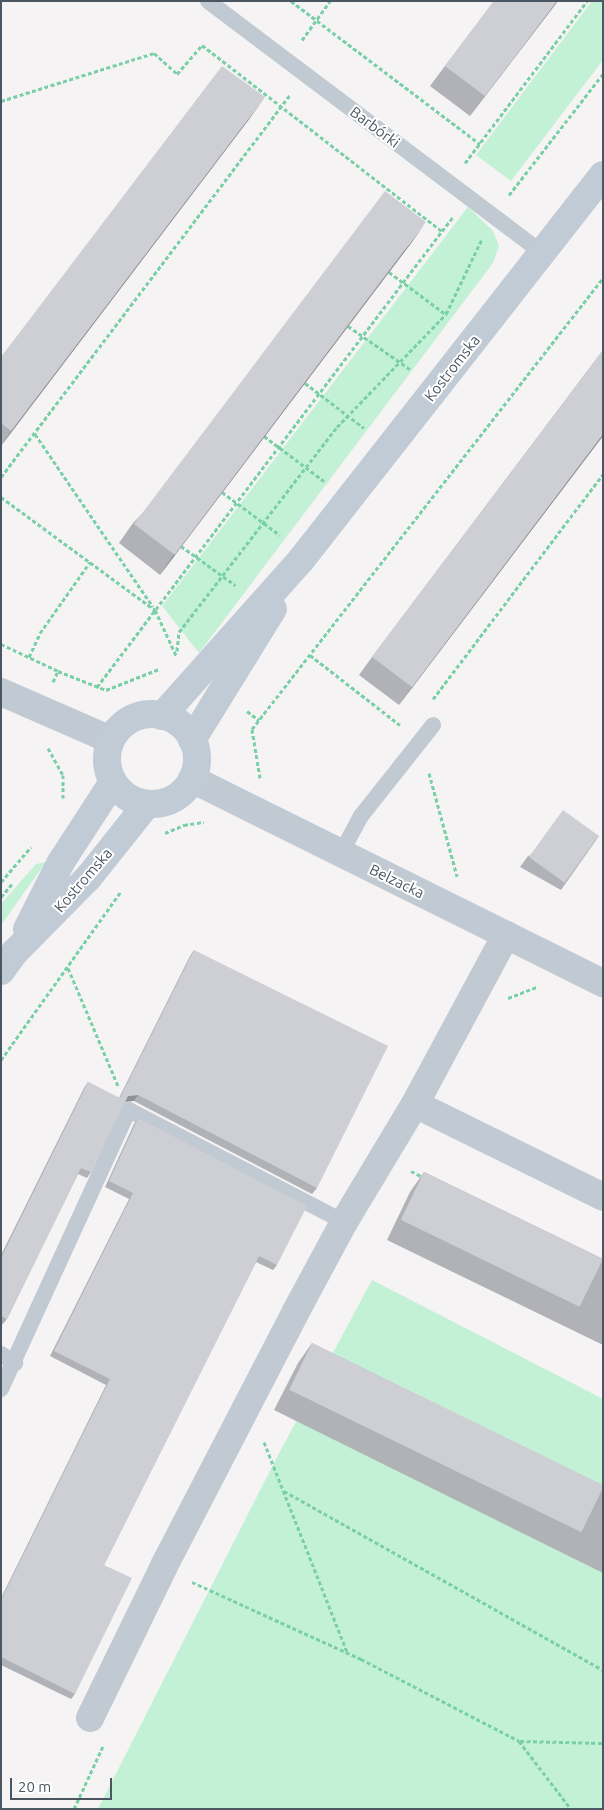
<!DOCTYPE html>
<meta charset="utf-8">
<style>
body{margin:0}
#map{position:relative;width:604px;height:1810px;overflow:hidden;background:#f5f3f3;font-family:Ubuntu,sans-serif}
div>[style]{position:absolute}
[style*='--x']{left:calc(var(--x)*1px);top:calc(var(--y)*1px);width:calc(var(--w)*1px);rotate:calc(var(--a)*1deg)}
.green>*{inset:0;background:#c3f1d5}
.path>*{height:3px;margin-top:-1.5px;transform-origin:0;background:repeating-linear-gradient(90deg,#7ad0a6 0 4px,transparent 0 6.5px)}
.lane>*{height:16px;margin:-8px;padding:0 8px;transform-origin:8px;border-radius:8px;background:#c1cad2}
.street>*{height:28px;margin:-14px;padding:0 14px;transform-origin:14px;border-radius:14px;background:#c1cad2}
.secondary>*{height:28px;margin:-14px;padding:0 14px;transform-origin:14px;border-radius:14px;background:#c1cbd6}
.secondary>.ring{margin:-14px;padding:0;box-sizing:content-box;background:none;border:28px solid #c1cbd6;border-radius:50%}
.wall>*{inset:0;background:#b0b2b7}
.shaded-wall>*{inset:0;background:#909195}
.building>*{inset:0;background:#cdcfd5;transform-origin:0 0}
span{translate:-50% -50%;white-space:nowrap;text-align:center;line-height:1.15;-webkit-text-stroke:4px #fff;paint-order:stroke}
.street-label{font-size:15px;color:#4a5661}
.frame{position:absolute;inset:0;border:2px solid #4a5661;pointer-events:none}
.scale{position:absolute;left:10px;top:1778px;width:102px;height:22px;box-sizing:border-box;border:2px solid #4a5661;border-top:0;padding-left:6px;font-size:15px;line-height:18px;white-space:nowrap;color:#4a5661;-webkit-text-stroke:4px #fff;paint-order:stroke}
</style>
<div id="map">
<div class="green">
<div style="clip-path:polygon(592px 1px,603px 1px,603px 60px,511px 181px,476px 155px)"></div>
<div style="clip-path:polygon(468px 207px,493px 231px,499px 246px,493px 263px,199px 653px,162px 606px)"></div>
<div style="clip-path:polygon(46px 862px,1px 925px,1px 904px,36px 864px)"></div>
<div style="clip-path:polygon(372px 1280px,603px 1399px,603px 1809px,98px 1809px,276px 1459px)"></div>
</div>
<div class="path">
<div style="--x:291;--y:1;--w:237;--a:37.1"></div>
<div style="--x:302;--y:40;--w:48;--a:-54.3"></div>
<div style="--x:1;--y:101;--w:160;--a:-17.4"></div>
<div style="--x:154;--y:53;--w:31;--a:42"></div>
<div style="--x:177;--y:74;--w:38;--a:-49"></div>
<div style="--x:202;--y:45;--w:304;--a:37.8"></div>
<div style="--x:442;--y:231;--w:18;--a:-52"></div>
<div style="--x:465;--y:163;--w:203;--a:-53"></div>
<div style="--x:509;--y:195;--w:153;--a:-52.2"></div>
<div style="--x:389;--y:272;--w:72;--a:36.6"></div>
<div style="--x:348;--y:326;--w:77;--a:34.9"></div>
<div style="--x:305;--y:383;--w:74;--a:37.3"></div>
<div style="--x:35;--y:434;--w:209;--a:55.7"></div>
<div style="--x:264;--y:436;--w:75;--a:36.9"></div>
<div style="--x:1;--y:477;--w:479;--a:-52.9"></div>
<div style="--x:222;--y:492;--w:72;--a:36.6"></div>
<div style="--x:1;--y:497;--w:191;--a:36.3"></div>
<div style="--x:155;--y:610;--w:50;--a:65"></div>
<div style="--x:181;--y:546;--w:67;--a:35.8"></div>
<div style="--x:1;--y:644;--w:63;--a:25.3"></div>
<div style="--x:177;--y:651;--w:19;--a:-84"></div>
<div style="--x:179;--y:632;--w:259;--a:-52.4"></div>
<div style="--x:337;--y:427;--w:157;--a:-46"></div>
<div style="--x:446;--y:314;--w:83;--a:-64.4"></div>
<div style="--x:310;--y:655;--w:114;--a:37.9"></div>
<div style="--x:29;--y:657;--w:26;--a:-65"></div>
<div style="--x:40;--y:633;--w:87;--a:-54.8"></div>
<div style="--x:53;--y:682;--w:12;--a:-66"></div>
<div style="--x:58;--y:671;--w:52;--a:21.6"></div>
<div style="--x:106;--y:690;--w:57;--a:-21.6"></div>
<div style="--x:97;--y:687;--w:572;--a:-52.89"></div>
<div style="--x:433;--y:699;--w:282;--a:-52.9"></div>
<div style="--x:247;--y:711;--w:15;--a:37"></div>
<div style="--x:48;--y:748;--w:31;--a:61"></div>
<div style="--x:63;--y:775;--w:23;--a:90"></div>
<div style="--x:429;--y:773;--w:107;--a:74.8"></div>
<div style="--x:260;--y:778;--w:50;--a:-99.3"></div>
<div style="--x:252;--y:729;--w:571;--a:-52.11"></div>
<div style="--x:165;--y:833;--w:21;--a:-23"></div>
<div style="--x:184;--y:825;--w:20;--a:-9"></div>
<div style="--x:1;--y:882;--w:46;--a:-49.4"></div>
<div style="--x:1;--y:897;--w:17;--a:-50"></div>
<div style="--x:68;--y:968;--w:128;--a:67"></div>
<div style="--x:508;--y:998;--w:31;--a:-21"></div>
<div style="--x:1;--y:1060;--w:207;--a:-54.6"></div>
<div style="--x:411;--y:1171;--w:13;--a:27"></div>
<div style="--x:264;--y:1442;--w:228;--a:68.4"></div>
<div style="--x:284;--y:1491;--w:366;--a:29.3"></div>
<div style="--x:192;--y:1582;--w:186;--a:24.5"></div>
<div style="--x:361;--y:1659;--w:178;--a:27.4"></div>
<div style="--x:519;--y:1741;--w:86;--a:52.6"></div>
<div style="--x:520;--y:1741;--w:83;--a:1.4"></div>
<div style="--x:74;--y:1809;--w:69;--a:-65.3"></div>
</div>
<div class="lane">
<div style="--x:208;--y:1;--w:418;--a:37"></div>
<div style="--x:341;--y:853;--w:42;--a:-61.6"></div>
<div style="--x:361;--y:816;--w:116;--a:-51.6"></div>
<div style="--x:1;--y:1354;--w:17;--a:33"></div>
<div style="--x:1;--y:1389;--w:307;--a:-65.4"></div>
<div style="--x:129;--y:1110;--w:242;--a:27.5"></div>
</div>
<div class="street">
<div style="--x:1;--y:692;--w:120;--a:23.6"></div>
<div style="--x:192;--y:779;--w:459;--a:26.4"></div>
<div style="--x:415;--y:1104;--w:210;--a:26.3"></div>
<div style="--x:90;--y:1718;--w:169;--a:-64"></div>
<div style="--x:164;--y:1566;--w:285;--a:-62.6"></div>
<div style="--x:295;--y:1313;--w:103;--a:-61.7"></div>
<div style="--x:344;--y:1222;--w:138;--a:-59"></div>
<div style="--x:415;--y:1104;--w:192;--a:-61.7"></div>
</div>
<div class="secondary">
<div class="ring" style="left:107px;top:714px;width:62px;height:62px"></div>
<div style="--x:162;--y:716;--w:209;--a:-48.3"></div>
<div style="--x:301;--y:560;--w:489;--a:-51.9"></div>
<div style="--x:192;--y:740;--w:154;--a:-58.3"></div>
<div style="--x:27;--y:929;--w:75;--a:-63.1"></div>
<div style="--x:61;--y:862;--w:95;--a:-57"></div>
<div style="--x:1;--y:971;--w:24;--a:-54"></div>
<div style="--x:15;--y:952;--w:104;--a:-45.4"></div>
<div style="--x:88;--y:878;--w:95;--a:-51.4"></div>
</div>
<div class="wall">
<div style="clip-path:polygon(494px 1px,558px 1px,470px 116px,430px 86px,445px 66px)"></div>
<div style="clip-path:polygon(250px 118px,1px 446px,1px 357px)"></div>
<div style="clip-path:polygon(412px 242px,160px 575px,119px 543px,133px 523px)"></div>
<div style="clip-path:polygon(603px 350px,603px 436px,399px 705px,359px 675px,372px 657px)"></div>
<div style="clip-path:polygon(599px 836px,561px 890px,520px 867px,528px 856px)"></div>
<div style="clip-path:polygon(194px 950px,317px 1188px,312px 1194px,134px 1101px,125px 1101px,91px 1172px,87px 1178px,78px 1174px,7px 1319px,3px 1324px,1px 1324px,1px 1255px,84px 1088px,88px 1082px,119px 1098px,190px 956px)"></div>
<div style="clip-path:polygon(138px 1118px,277px 1265px,273px 1270px,256px 1262px,104px 1565px,75px 1694px,71px 1699px,1px 1665px,1px 1598px,106px 1385px,50px 1356px,129px 1199px,105px 1187px,134px 1124px)"></div>
<div style="clip-path:polygon(424px 1172px,603px 1259px,603px 1345px,387px 1240px,410px 1192px)"></div>
<div style="clip-path:polygon(312px 1343px,603px 1487px,603px 1573px,274px 1410px,298px 1363px)"></div>
</div>
<div class="shaded-wall">
<div style="clip-path:polygon(557px 1px,558px 1px,470px 116px,485px 96px)"></div>
<div style="clip-path:polygon(265px 97px,250px 118px,1px 446px,11px 431px)"></div>
<div style="clip-path:polygon(426px 222px,412px 242px,160px 575px,174px 554px)"></div>
<div style="clip-path:polygon(603px 434px,603px 436px,399px 705px,412px 687px)"></div>
<div style="clip-path:polygon(138px 1095px,134px 1101px,124px 1102px,128px 1096px)"></div>
</div>
<div class="building">
<div style="clip-path:polygon(494px 1px,557px 1px,485px 96px,445px 66px)"></div>
<div style="clip-path:polygon(222px 66px,265px 97px,11px 431px,1px 423px,1px 357px)"></div>
<div style="left:385px;top:191px;width:51px;height:417px;rotate:37deg"></div>
<div style="clip-path:polygon(603px 350px,603px 434px,412px 687px,372px 657px)"></div>
<div style="left:563px;top:810px;width:44px;height:58px;rotate:36deg"></div>
<div style="clip-path:polygon(194px 950px,388px 1046px,317px 1188px,138px 1095px,128px 1096px,91px 1172px,81px 1168px,7px 1319px,1px 1316px,1px 1258px,88px 1082px,120px 1098px)"></div>
<div style="clip-path:polygon(138px 1118px,307px 1206px,277px 1265px,259px 1256px,104px 1565px,132px 1578px,75px 1694px,1px 1657px,1px 1600px,110px 1379px,54px 1351px,133px 1193px,109px 1181px)"></div>
<div style="left:424px;top:1172px;width:199px;height:53px;rotate:26deg"></div>
<div style="left:312px;top:1343px;width:325px;height:52px;rotate:26deg"></div>
</div>
<div class="street-label">
<span style="left:375px;top:127px;rotate:37deg">Barbórki</span>
<span style="left:452px;top:368px;rotate:-52deg">Kostromska</span>
<span style="left:83px;top:880px;rotate:-49deg">Kostromska</span>
<span style="left:397px;top:881px;rotate:26deg">Belzacka</span>
</div>
<div class="frame"></div>
<div class="scale">20 m</div>
</div>
